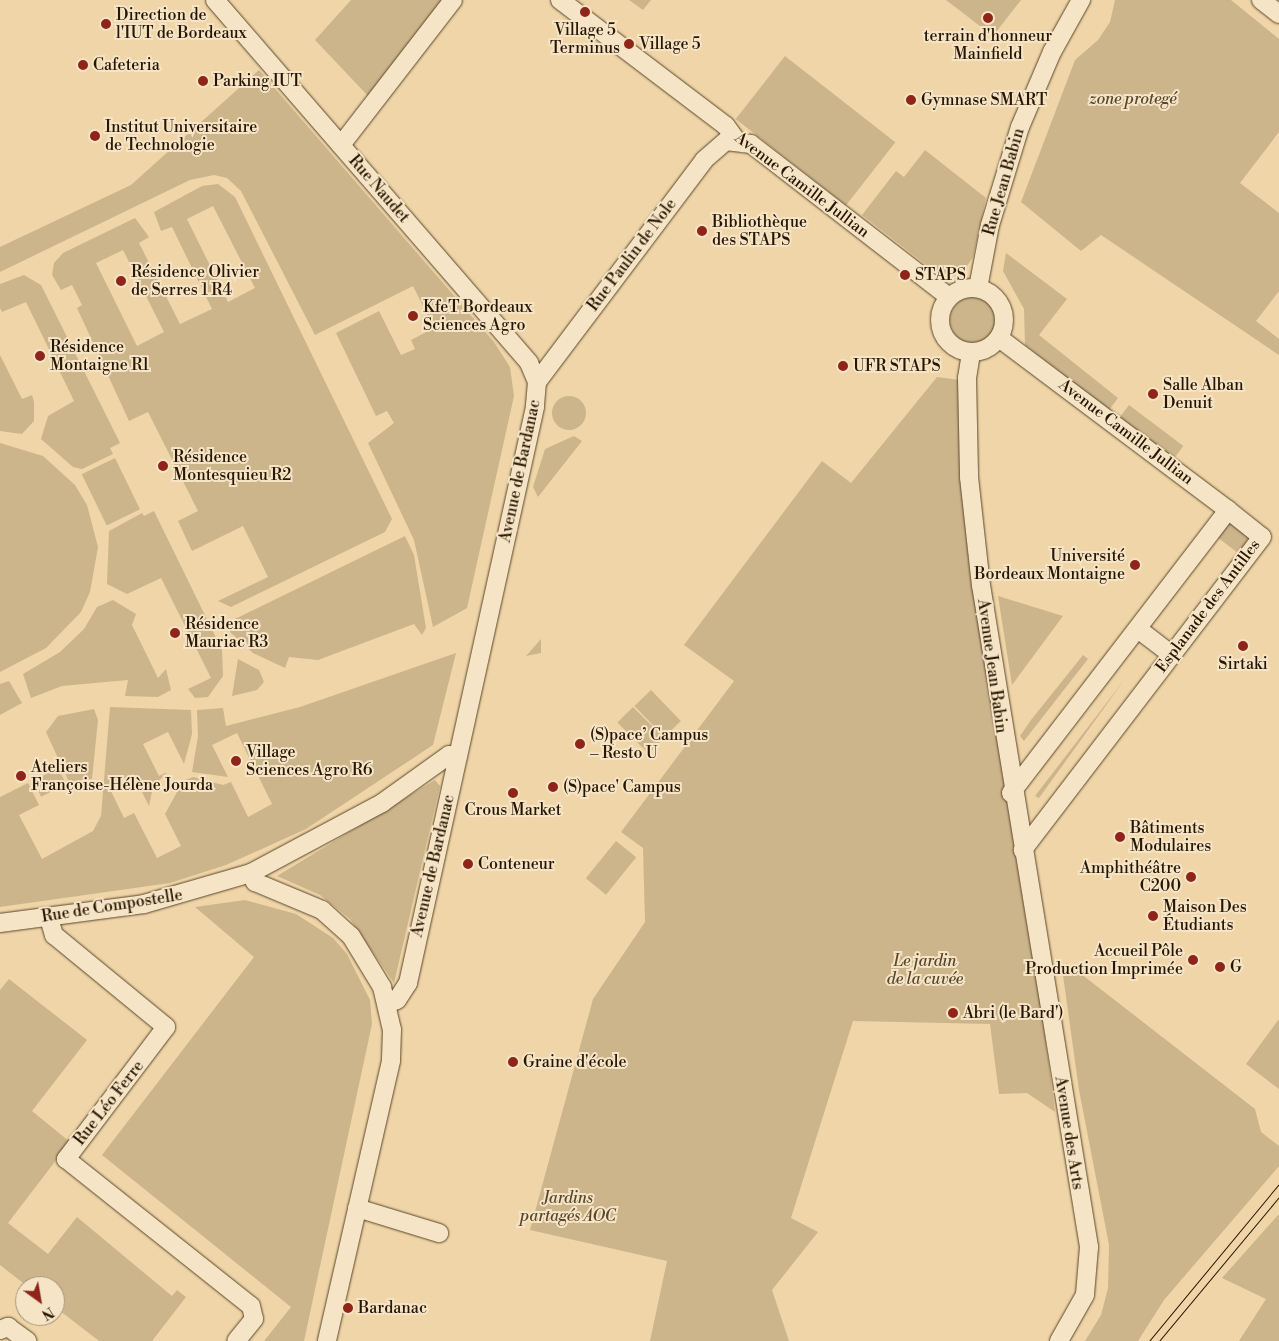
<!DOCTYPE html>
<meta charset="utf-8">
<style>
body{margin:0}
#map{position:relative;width:1279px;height:1341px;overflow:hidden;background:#efd5a7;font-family:"Libre Bodoni",serif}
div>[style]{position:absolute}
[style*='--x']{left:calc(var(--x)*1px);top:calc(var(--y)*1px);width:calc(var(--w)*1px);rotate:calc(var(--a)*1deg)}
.green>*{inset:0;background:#cdb58b;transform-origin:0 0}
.round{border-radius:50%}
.roads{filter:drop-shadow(0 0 1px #5a462a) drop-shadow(0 0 1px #5a462a)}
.minor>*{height:18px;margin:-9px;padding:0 9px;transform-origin:9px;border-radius:9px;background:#f5e4c6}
.minor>.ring{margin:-9px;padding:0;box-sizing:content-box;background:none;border:18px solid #f5e4c6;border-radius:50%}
.tram>*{height:1px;margin:-0.5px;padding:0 0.5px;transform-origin:0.5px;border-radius:0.5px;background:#281600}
.dots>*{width:14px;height:14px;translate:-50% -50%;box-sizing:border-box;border:2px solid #f5e4c6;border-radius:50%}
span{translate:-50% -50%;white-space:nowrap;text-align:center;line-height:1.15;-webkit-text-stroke:4px #f5e4c6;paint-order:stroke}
.poi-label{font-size:16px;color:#281600}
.left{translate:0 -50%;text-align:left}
.right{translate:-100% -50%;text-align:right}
.park-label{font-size:16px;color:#5a462a;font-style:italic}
.street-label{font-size:16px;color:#281600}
.north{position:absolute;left:15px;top:1276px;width:50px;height:50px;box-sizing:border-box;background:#f5e4c6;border:1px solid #a39277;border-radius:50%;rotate:148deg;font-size:14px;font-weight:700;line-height:20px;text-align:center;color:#281600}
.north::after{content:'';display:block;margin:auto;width:18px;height:22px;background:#8f2418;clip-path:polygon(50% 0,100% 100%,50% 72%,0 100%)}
</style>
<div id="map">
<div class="green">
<div style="clip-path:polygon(351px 0,447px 0,369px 97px,315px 40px)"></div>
<div style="clip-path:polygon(629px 0,651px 0,643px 10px)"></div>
<div style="clip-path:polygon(946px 0,1021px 0,993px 36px)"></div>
<div style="clip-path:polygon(1115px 0,1231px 0,1279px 39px,1279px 132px,1240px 183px,1279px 213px,1279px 291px,1256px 321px,1279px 339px,1279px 355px,1101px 235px,1081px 251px,1021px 202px,1075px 60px,1098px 40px,1110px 22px)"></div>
<div style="left:785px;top:56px;width:140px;height:80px;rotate:38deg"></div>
<div style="clip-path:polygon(259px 70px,494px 342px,510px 367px,514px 396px,467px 608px,433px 627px,414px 540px,368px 443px,394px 423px,387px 411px,376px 416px,336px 333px,379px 311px,401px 355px,415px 349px,411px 340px,434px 328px,413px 286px,315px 335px,241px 191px,227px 178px,214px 175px,190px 180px,0 272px,0 247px,131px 185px)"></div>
<div style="clip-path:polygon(925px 150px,986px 198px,973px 257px,960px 277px,934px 271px,862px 215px,896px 171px,904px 177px)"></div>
<div style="clip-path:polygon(evenodd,218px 184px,235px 197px,392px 519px,385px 532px,231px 607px,218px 601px,268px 577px,243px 526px,192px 551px,178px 521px,198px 511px,148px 412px,129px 421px,77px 308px,82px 305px,72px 285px,61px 290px,52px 275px,54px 263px,63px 253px,135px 218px,149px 237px,139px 243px,180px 324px,212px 309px,172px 227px,161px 231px,154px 212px,202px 186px,218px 184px,213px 206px,255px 288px,228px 302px,187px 219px,213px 206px,218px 184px,123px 250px,164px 332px,137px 346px,96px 263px,123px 250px)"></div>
<div style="clip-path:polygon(1006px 253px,1067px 299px,1039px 335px,1118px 398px,1109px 410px,1025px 345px,1024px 309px,1003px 271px)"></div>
<div style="clip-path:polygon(24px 275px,41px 285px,120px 443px,110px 448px,113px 454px,82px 469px,73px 467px,41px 439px,48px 416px,74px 401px,26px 302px,2px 312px,0 308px,0 284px)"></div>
<div class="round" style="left:950px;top:297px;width:46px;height:46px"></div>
<div style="clip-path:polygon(0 355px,22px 399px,32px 395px,34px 402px,34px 421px,22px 434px,0 431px)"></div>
<div style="clip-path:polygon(937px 377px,960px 380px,1055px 1112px,1027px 1093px,999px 1094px,990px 1024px,853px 1021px,791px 1218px,818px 1232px,772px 1290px,789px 1341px,650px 1341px,667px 1261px,530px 1230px,593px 999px,645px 922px,643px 848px,621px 832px,734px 681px,684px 645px,822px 461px,851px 483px)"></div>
<div class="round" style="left:552px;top:396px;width:34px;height:34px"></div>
<div style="left:1129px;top:405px;width:68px;height:15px;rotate:37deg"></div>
<div style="clip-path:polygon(574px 436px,582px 441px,538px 497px,533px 487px,545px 449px)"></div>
<div style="clip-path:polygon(0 443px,43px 456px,75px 485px,87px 505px,98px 547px,90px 592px,81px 612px,46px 648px,0 672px)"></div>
<div style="left:115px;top:458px;width:57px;height:37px;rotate:64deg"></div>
<div style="clip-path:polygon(154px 511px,222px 650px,223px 676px,208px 697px,195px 698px,188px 689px,211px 678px,161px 578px,127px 594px,107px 584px,109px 531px,142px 513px,144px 516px)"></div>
<div style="clip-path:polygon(1230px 521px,1249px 535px,1242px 556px,1213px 534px)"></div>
<div style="clip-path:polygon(405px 536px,414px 555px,426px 628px,422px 635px,414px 624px,318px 660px,289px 657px,285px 668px,253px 653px,230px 632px,232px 620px,239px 617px)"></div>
<div style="clip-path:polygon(998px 596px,1063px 616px,1012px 685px)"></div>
<div style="clip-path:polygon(113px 600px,136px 614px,132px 625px,158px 678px,166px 669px,171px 690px,158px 697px,125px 696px,128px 680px,62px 686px,31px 698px,23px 674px,60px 652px,84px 629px,97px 607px)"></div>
<div style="clip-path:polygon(541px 639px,541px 653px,526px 656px)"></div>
<div style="clip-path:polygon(456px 653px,433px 745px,306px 829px,226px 865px,170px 883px,0 907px,0 797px,28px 783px,39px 805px,19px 815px,42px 859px,93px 831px,101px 816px,110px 707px,191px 710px,192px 734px,184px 764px,168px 732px,143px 744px,159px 776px,167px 772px,153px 787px,149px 806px,133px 774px,109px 787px,124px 818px,134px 813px,157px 858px,181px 846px,165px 814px,183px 781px,193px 777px,223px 785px,231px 782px,248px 817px,272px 804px,237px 733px,212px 745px,228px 777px,192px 772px,198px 736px,197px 710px,223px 708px,226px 726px,300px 707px)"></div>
<div style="clip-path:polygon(1083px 655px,1088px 659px,1024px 741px,1020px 736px,1031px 720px)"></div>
<div style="clip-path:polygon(238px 659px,259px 670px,264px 682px,257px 690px,232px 696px)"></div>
<div style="clip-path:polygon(1125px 679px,1039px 798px,1035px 796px)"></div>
<div style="clip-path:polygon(9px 681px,22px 703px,0 715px,0 684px)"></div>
<div style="left:651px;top:690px;width:43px;height:23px;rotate:46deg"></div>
<div style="left:633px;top:707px;width:44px;height:22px;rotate:45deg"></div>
<div style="clip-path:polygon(94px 709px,98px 720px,92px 779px,69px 782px,46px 732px,58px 716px)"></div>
<div style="left:58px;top:768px;width:18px;height:28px;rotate:63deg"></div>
<div style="clip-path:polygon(435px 780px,440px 786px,394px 983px,350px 919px,320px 895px,277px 876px)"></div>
<div style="left:616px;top:841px;width:26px;height:48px;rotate:39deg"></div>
<div style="clip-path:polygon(245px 900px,296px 914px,333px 938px,347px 954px,370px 1000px,372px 1024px,304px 1341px,264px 1341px,291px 1307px,102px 1155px,254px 957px,195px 907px)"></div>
<div style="clip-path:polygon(1067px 963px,1255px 1109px,1261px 1132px,1279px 1146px,1279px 1166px,1164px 1300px,1138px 1341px,1085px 1341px,1101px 1315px,1108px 1288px,1109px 1245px,1079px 1090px,1062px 968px)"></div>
<div style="clip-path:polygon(9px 979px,87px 1040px,32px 1111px,70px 1142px,8px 1223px,48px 1254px,77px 1217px,172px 1296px,177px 1290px,186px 1297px,152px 1341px,99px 1341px,55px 1307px,55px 1286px,27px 1286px,0 1265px,0 990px)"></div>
<div style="clip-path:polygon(1279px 1019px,1279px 1089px,1246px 1064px)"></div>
<div style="clip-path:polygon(1279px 1214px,1279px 1341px,1239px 1341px,1266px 1299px,1222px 1278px)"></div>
</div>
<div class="roads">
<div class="minor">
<div style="--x:215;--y:0;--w:480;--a:49.1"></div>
<div style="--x:529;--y:363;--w:21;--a:67"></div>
<div style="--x:537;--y:382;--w:25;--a:95"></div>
<div style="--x:535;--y:407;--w:590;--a:102.43"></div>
<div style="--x:408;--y:983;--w:20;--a:123"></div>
<div style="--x:397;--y:1000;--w:11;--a:158"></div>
<div style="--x:560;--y:0;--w:208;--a:37.2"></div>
<div style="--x:726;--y:126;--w:17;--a:54"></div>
<div style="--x:1261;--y:0;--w:23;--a:38"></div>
<div style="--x:341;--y:145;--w:183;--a:-52.3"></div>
<div class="ring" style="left:940px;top:288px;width:46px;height:46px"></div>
<div style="--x:978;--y:288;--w:64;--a:-79.2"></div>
<div style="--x:990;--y:225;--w:102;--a:-73"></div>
<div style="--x:1020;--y:127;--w:82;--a:-66.9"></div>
<div style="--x:1052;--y:52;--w:60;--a:-60.9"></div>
<div style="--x:999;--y:338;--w:286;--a:36.9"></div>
<div style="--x:971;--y:353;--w:25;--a:99"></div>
<div style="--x:967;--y:378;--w:99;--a:88.8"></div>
<div style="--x:969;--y:477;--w:109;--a:83.7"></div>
<div style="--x:981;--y:585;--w:671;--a:80.73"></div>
<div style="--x:1089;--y:1247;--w:48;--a:94.8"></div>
<div style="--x:1085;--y:1295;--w:53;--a:119.5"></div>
<div style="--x:537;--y:382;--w:278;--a:-53"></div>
<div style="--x:704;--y:160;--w:29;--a:-41"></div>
<div style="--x:726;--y:141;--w:25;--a:7"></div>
<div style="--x:751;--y:144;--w:250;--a:37.7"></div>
<div style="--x:1138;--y:629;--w:43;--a:37.4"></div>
<div style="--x:1011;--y:793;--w:357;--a:-52.5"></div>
<div style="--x:1228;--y:510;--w:43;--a:38.5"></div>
<div style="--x:1262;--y:537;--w:394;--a:127.4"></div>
<div style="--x:251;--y:873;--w:10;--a:66"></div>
<div style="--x:255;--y:882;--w:73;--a:22.7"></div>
<div style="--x:322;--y:910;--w:39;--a:42"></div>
<div style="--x:351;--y:936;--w:60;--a:58.7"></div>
<div style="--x:382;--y:987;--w:44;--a:76.9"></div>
<div style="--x:392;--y:1030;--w:31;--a:92"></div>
<div style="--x:391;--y:1061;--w:287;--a:102.9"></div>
<div style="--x:49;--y:918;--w:18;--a:74"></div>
<div style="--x:54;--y:935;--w:145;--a:39.4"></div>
<div style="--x:166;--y:1027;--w:166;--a:127.1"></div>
<div style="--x:66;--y:1159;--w:236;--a:38.5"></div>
<div style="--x:251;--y:1306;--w:13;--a:77"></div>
<div style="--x:254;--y:1319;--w:28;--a:129"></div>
<div style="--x:0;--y:923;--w:145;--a:-7.5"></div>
<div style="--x:144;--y:904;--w:111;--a:-16.2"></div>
<div style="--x:251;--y:873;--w:149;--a:-28.1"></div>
<div style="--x:382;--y:803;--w:82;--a:-35.6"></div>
<div style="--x:449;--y:755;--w:9;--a:6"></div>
<div style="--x:357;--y:1208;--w:86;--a:17"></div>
<div style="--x:0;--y:1330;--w:9;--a:-21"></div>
<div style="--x:8;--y:1327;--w:24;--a:36"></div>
</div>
</div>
<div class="tram">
<div style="--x:1149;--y:1341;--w:204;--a:-50.4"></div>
<div style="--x:1159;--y:1341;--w:187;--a:-50.2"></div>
</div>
<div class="dots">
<div style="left:585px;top:12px;background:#8f2418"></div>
<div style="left:988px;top:18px;background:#8f2418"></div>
<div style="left:106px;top:24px;background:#8f2418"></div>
<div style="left:629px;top:44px;background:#8f2418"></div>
<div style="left:83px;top:65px;background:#8f2418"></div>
<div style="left:203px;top:81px;background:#8f2418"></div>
<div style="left:911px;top:100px;background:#8f2418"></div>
<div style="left:95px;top:136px;background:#8f2418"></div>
<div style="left:702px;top:231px;background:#8f2418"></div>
<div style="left:905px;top:275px;background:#8f2418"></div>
<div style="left:121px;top:281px;background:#8f2418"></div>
<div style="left:413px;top:316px;background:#8f2418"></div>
<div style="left:40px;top:356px;background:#8f2418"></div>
<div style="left:843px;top:366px;background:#8f2418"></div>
<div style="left:1153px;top:394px;background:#8f2418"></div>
<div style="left:163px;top:466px;background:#8f2418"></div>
<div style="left:1135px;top:565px;background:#8f2418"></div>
<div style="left:175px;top:633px;background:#8f2418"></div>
<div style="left:1243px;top:646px;background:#8f2418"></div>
<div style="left:580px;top:744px;background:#8f2418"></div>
<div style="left:236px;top:761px;background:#8f2418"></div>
<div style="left:21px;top:776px;background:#8f2418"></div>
<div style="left:553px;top:787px;background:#8f2418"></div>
<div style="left:513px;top:793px;background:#8f2418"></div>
<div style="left:1120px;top:837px;background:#8f2418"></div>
<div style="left:468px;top:864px;background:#8f2418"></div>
<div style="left:1191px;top:877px;background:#8f2418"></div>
<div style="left:1153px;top:916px;background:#8f2418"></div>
<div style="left:1193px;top:960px;background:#8f2418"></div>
<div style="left:1220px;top:967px;background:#8f2418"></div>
<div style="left:953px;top:1013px;background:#8f2418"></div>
<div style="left:513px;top:1062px;background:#8f2418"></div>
<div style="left:348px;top:1308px;background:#8f2418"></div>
</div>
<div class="poi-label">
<span class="left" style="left:116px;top:24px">Direction de<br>l'IUT de Bordeaux</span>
<span style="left:585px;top:39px">Village 5<br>Terminus</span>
<span style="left:988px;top:45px">terrain d'honneur<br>Mainfield</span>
<span class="left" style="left:639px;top:44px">Village 5</span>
<span class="left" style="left:93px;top:65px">Cafeteria</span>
<span class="left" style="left:213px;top:81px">Parking IUT</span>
<span class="left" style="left:921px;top:100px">Gymnase SMART</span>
<span class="left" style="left:105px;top:136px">Institut Universitaire<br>de Technologie</span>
<span class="left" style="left:712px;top:231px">Bibliothèque<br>des STAPS</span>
<span class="left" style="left:131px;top:281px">Résidence Olivier<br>de Serres 1 R4</span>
<span class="left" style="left:915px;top:275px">STAPS</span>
<span class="left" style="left:423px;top:316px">KfeT Bordeaux<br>Sciences Agro</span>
<span class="left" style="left:50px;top:356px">Résidence<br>Montaigne R1</span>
<span class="left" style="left:853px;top:366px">UFR STAPS</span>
<span class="left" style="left:1163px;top:394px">Salle Alban<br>Denuit</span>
<span class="left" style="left:173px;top:466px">Résidence<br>Montesquieu R2</span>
<span class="right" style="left:1125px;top:565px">Université<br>Bordeaux Montaigne</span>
<span class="left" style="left:185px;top:633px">Résidence<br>Mauriac R3</span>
<span style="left:1243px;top:664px">Sirtaki</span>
<span class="left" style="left:590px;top:744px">(S)pace’ Campus<br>– Resto U</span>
<span class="left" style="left:246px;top:761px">Village<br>Sciences Agro R6</span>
<span class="left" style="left:31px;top:776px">Ateliers<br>Françoise-Hélène Jourda</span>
<span class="left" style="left:563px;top:787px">(S)pace' Campus</span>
<span style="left:513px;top:810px">Crous Market</span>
<span class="left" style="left:1130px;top:837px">Bâtiments<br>Modulaires</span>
<span class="left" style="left:478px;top:864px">Conteneur</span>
<span class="right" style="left:1181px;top:877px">Amphithéâtre<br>C200</span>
<span class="left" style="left:1163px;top:916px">Maison Des<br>Étudiants</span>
<span class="right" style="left:1183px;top:960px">Accueil Pôle<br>Production Imprimée</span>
<span class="left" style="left:1230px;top:967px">G</span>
<span class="left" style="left:963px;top:1013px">Abri (le Bard')</span>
<span class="left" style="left:523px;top:1062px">Graine d'école</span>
<span class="left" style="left:358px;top:1308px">Bardanac</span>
</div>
<div class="park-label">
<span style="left:1133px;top:99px">zone protegé</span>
<span style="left:925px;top:970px">Le jardin<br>de la cuvée</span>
<span style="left:568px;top:1207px">Jardins<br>partagés AOC</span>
</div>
<div class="street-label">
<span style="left:1004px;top:182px;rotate:-74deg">Rue Jean Babin</span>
<span style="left:802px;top:185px;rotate:37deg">Avenue Camille Jullian</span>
<span style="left:379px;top:189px;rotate:49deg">Rue Naudet</span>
<span style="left:632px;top:255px;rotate:-53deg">Rue Paulin de Nole</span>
<span style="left:1126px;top:432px;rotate:37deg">Avenue Camille Jullian</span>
<span style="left:520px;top:471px;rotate:-78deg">Avenue de Bardanac</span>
<span style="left:1208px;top:606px;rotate:-53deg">Esplanade des Antilles</span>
<span style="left:992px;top:666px;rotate:82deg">Avenue Jean Babin</span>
<span style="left:433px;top:866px;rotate:-77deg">Avenue de Bardanac</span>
<span style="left:112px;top:906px;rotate:-9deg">Rue de Compostelle</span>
<span style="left:109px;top:1103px;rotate:-52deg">Rue Léo Ferre</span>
<span style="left:1069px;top:1133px;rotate:81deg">Avenue des Arts</span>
</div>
<div class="north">N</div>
</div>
